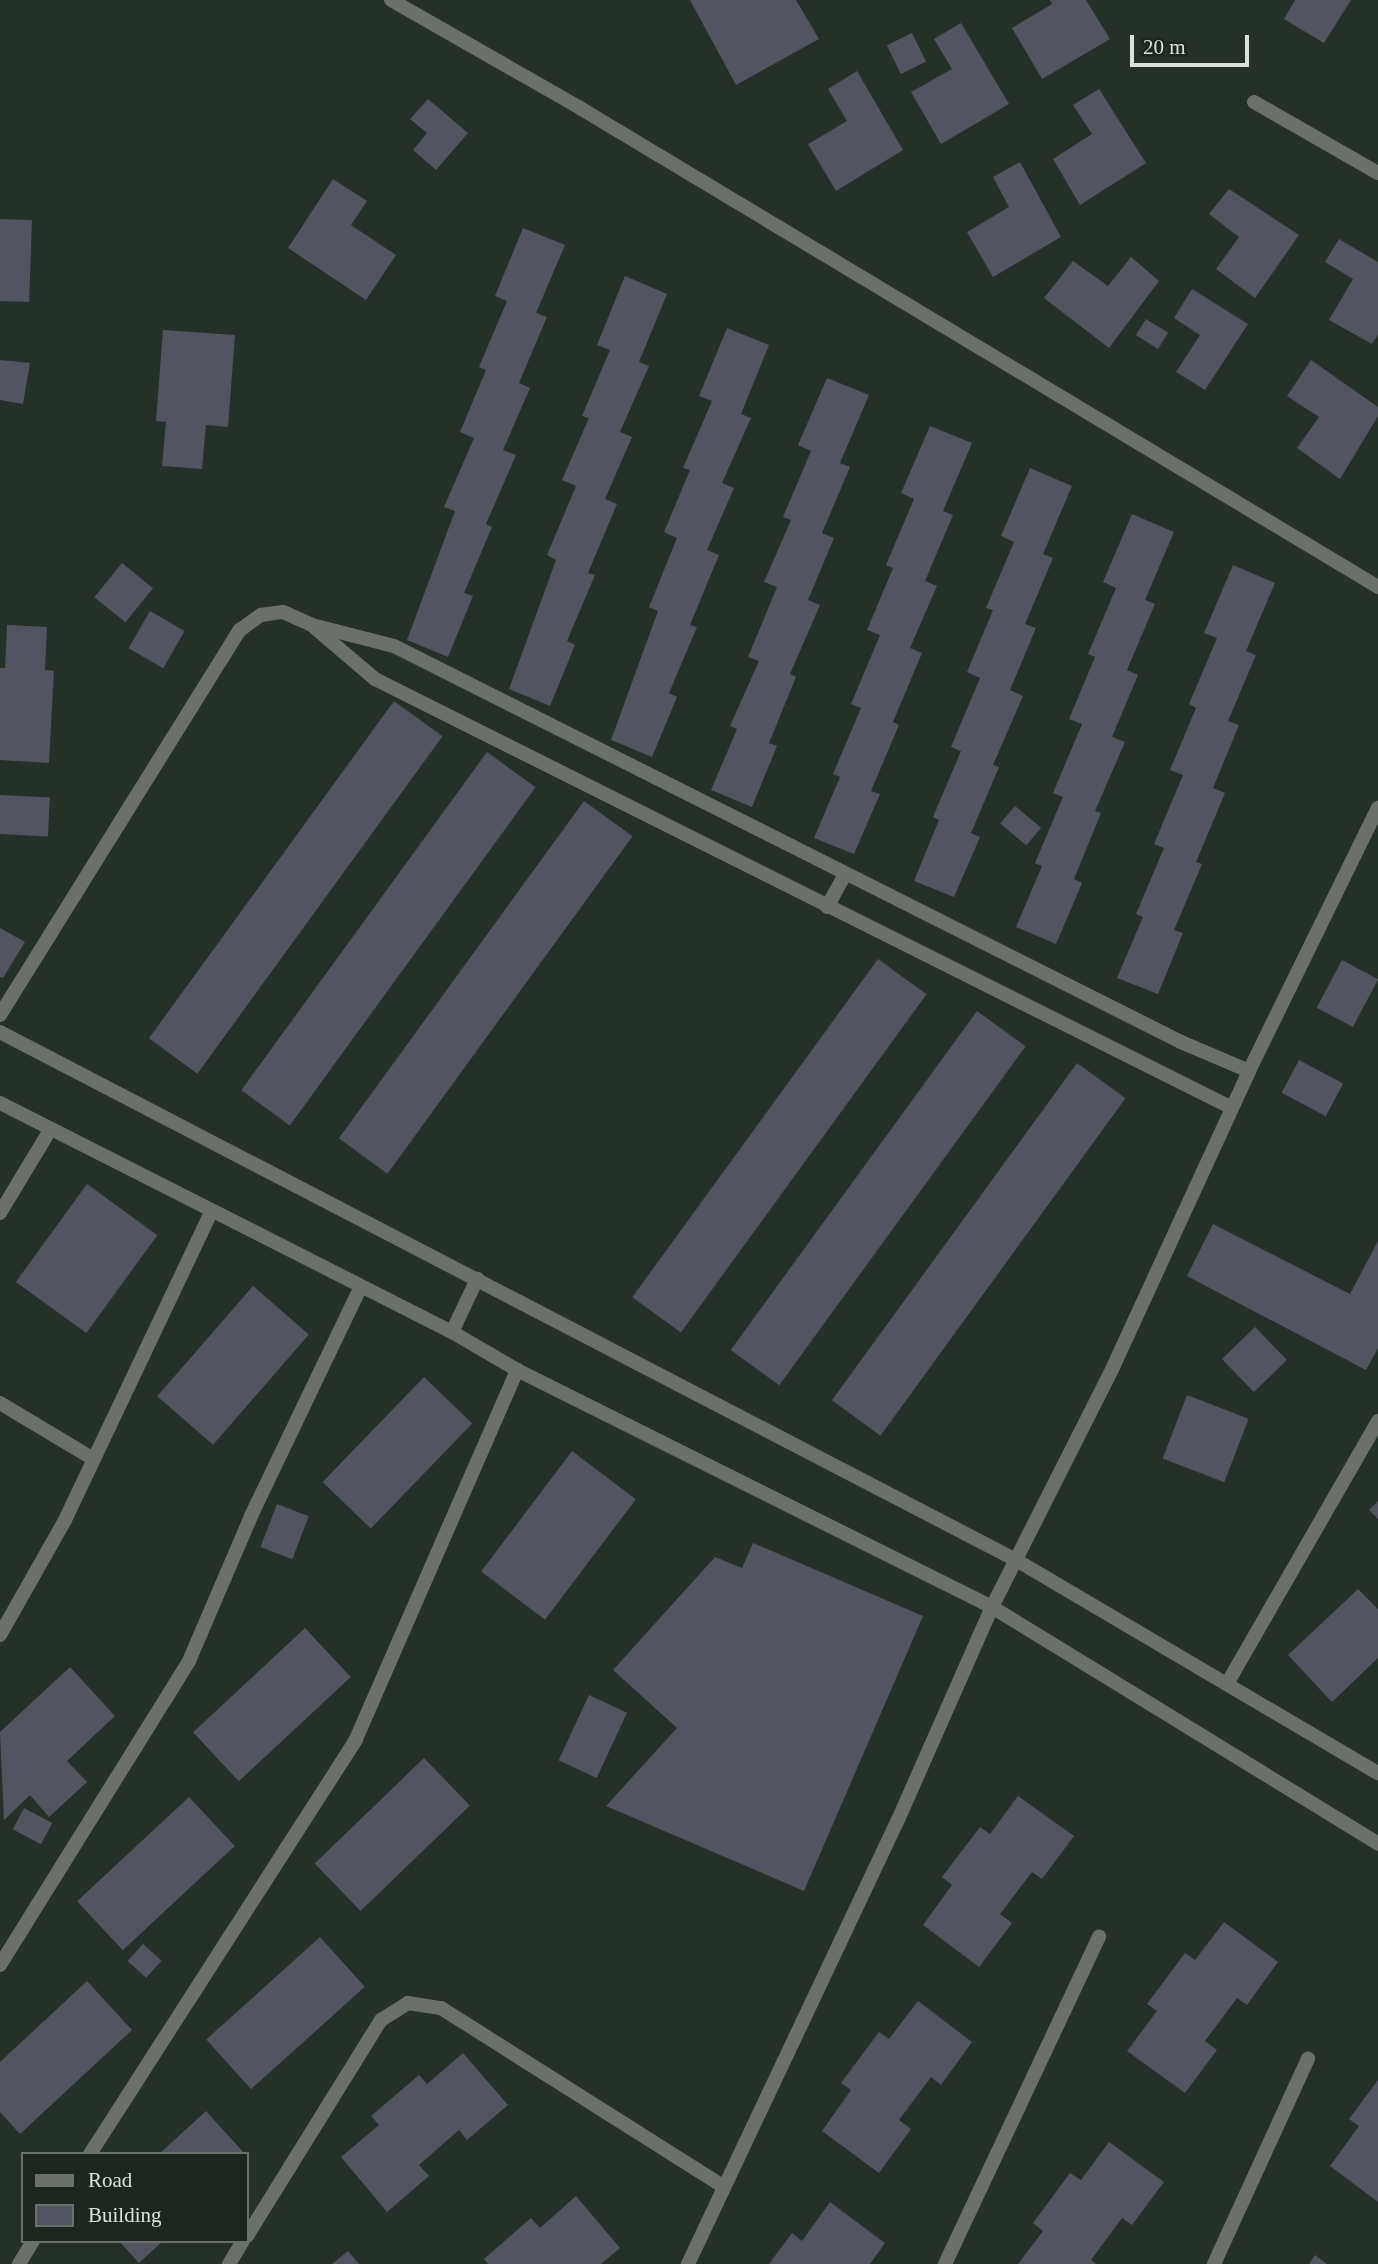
<!DOCTYPE html>
<style>
body{margin:0}
#map{position:relative;width:1378px;height:2264px;overflow:hidden;background:#253029;font-family:"Times New Roman",serif}
div>[style]{position:absolute}
[style*='--x']{left:calc(var(--x)*1px);top:calc(var(--y)*1px);width:calc(var(--w)*1px);rotate:calc(var(--a)*1deg)}
.building>*{inset:0;background:#525460;transform-origin:0 0}
.minor>*{height:14px;margin:-7px;padding:0 7px;transform-origin:7px;border-radius:7px;background:#6b706c}
span{translate:-50% -50%;white-space:nowrap;text-align:center;line-height:1.15;-webkit-text-stroke:6px #1c261f;paint-order:stroke}
.legend{position:absolute;left:21px;top:2152px;width:228px;height:91px;box-sizing:border-box;background:#1c261f;border:2px solid #68716b;margin:0;padding:9px 12px;list-style:none;font-size:21px;color:#dae1dc}
.legend li{display:flex;align-items:center;gap:14px;height:35px}
.legend b{width:35px;border:2px solid #68716b}
.scale{position:absolute;left:1130px;top:35px;width:119px;height:32px;box-sizing:border-box;border:4px solid #dae1dc;border-top:0;padding-left:9px;font-size:21px;line-height:24px;white-space:nowrap;color:#dae1dc;-webkit-text-stroke:5px #1c261f;paint-order:stroke}
</style>
<div id="map">
<div class="building">
<div style="clip-path:polygon(690px 0,796px 0,819px 39px,736px 85px)"></div>
<div style="clip-path:polygon(1050px 0,1086px 0,1110px 39px,1042px 79px,1012px 28px,1052px 4px)"></div>
<div style="clip-path:polygon(1295px 0,1351px 0,1324px 43px,1284px 19px)"></div>
<div style="clip-path:polygon(961px 23px,1009px 104px,941px 144px,911px 92px,952px 69px,934px 39px)"></div>
<div style="left:912px;top:33px;width:32px;height:28px;rotate:64deg"></div>
<div style="clip-path:polygon(857px 71px,903px 150px,836px 191px,808px 144px,847px 121px,828px 89px)"></div>
<div style="clip-path:polygon(1099px 89px,1146px 163px,1080px 205px,1053px 159px,1092px 134px,1073px 105px)"></div>
<div style="clip-path:polygon(428px 99px,468px 133px,436px 170px,413px 150px,427px 133px,410px 119px)"></div>
<div style="clip-path:polygon(1020px 162px,1061px 237px,993px 277px,967px 232px,1009px 207px,993px 177px)"></div>
<div style="clip-path:polygon(333px 179px,367px 201px,351px 225px,396px 255px,366px 300px,288px 248px)"></div>
<div style="clip-path:polygon(1229px 189px,1299px 235px,1255px 298px,1216px 269px,1239px 237px,1209px 214px)"></div>
<div style="left:0;top:219px;width:32px;height:82px;rotate:2deg"></div>
<div style="clip-path:polygon(523px 228px,565px 245px,536px 313px,547px 317px,519px 383px,530px 388px,503px 450px,516px 455px,486px 524px,492px 527px,464px 593px,473px 596px,448px 657px,407px 640px,455px 511px,444px 507px,474px 438px,460px 432px,486px 370px,479px 367px,507px 301px,495px 296px)"></div>
<div style="clip-path:polygon(1339px 239px,1378px 262px,1378px 335px,1372px 344px,1329px 320px,1353px 279px,1325px 262px)"></div>
<div style="clip-path:polygon(1131px 257px,1159px 281px,1109px 348px,1044px 298px,1073px 261px,1108px 286px)"></div>
<div style="clip-path:polygon(625px 276px,667px 294px,639px 362px,649px 366px,620px 432px,632px 437px,605px 499px,617px 504px,588px 573px,595px 575px,567px 641px,575px 645px,550px 706px,509px 689px,556px 560px,547px 555px,576px 486px,562px 480px,589px 418px,582px 416px,610px 350px,597px 345px)"></div>
<div style="clip-path:polygon(1192px 289px,1248px 324px,1205px 390px,1176px 372px,1200px 335px,1174px 318px)"></div>
<div style="left:1146px;top:319px;width:26px;height:19px;rotate:32deg"></div>
<div style="clip-path:polygon(727px 328px,769px 345px,741px 414px,751px 418px,722px 483px,734px 488px,707px 550px,719px 555px,690px 625px,697px 627px,669px 693px,677px 697px,652px 757px,611px 740px,658px 611px,649px 607px,677px 538px,664px 532px,690px 470px,683px 468px,712px 401px,699px 396px)"></div>
<div style="clip-path:polygon(163px 330px,235px 335px,228px 427px,206px 425px,202px 469px,162px 466px,166px 422px,156px 421px)"></div>
<div style="clip-path:polygon(0 360px,30px 363px,23px 404px,0 400px)"></div>
<div style="clip-path:polygon(1311px 360px,1378px 407px,1378px 416px,1340px 479px,1297px 448px,1319px 417px,1287px 396px)"></div>
<div style="clip-path:polygon(827px 378px,869px 395px,840px 463px,850px 467px,822px 533px,834px 538px,808px 600px,820px 605px,790px 674px,796px 677px,769px 743px,777px 746px,752px 807px,711px 790px,737px 729px,730px 726px,759px 661px,748px 657px,777px 587px,764px 582px,791px 520px,783px 517px,811px 451px,798px 445px)"></div>
<div style="clip-path:polygon(930px 426px,972px 443px,943px 511px,953px 515px,925px 581px,937px 586px,910px 648px,922px 653px,893px 722px,899px 725px,871px 791px,880px 794px,854px 854px,814px 838px,840px 777px,833px 774px,861px 708px,851px 704px,880px 635px,867px 630px,893px 568px,886px 565px,914px 499px,901px 493px)"></div>
<div style="clip-path:polygon(1030px 468px,1072px 486px,1043px 554px,1053px 558px,1025px 624px,1036px 628px,1010px 690px,1023px 696px,993px 765px,999px 767px,971px 833px,980px 837px,954px 897px,914px 881px,939px 820px,933px 817px,961px 751px,951px 747px,980px 678px,967px 672px,993px 610px,986px 608px,1014px 542px,1001px 536px)"></div>
<div style="clip-path:polygon(1132px 514px,1174px 532px,1145px 600px,1155px 604px,1127px 670px,1138px 675px,1112px 737px,1125px 742px,1095px 811px,1101px 813px,1074px 879px,1082px 883px,1056px 944px,1016px 927px,1042px 866px,1035px 863px,1063px 797px,1053px 793px,1082px 724px,1069px 719px,1095px 657px,1088px 654px,1116px 588px,1103px 582px)"></div>
<div style="left:122px;top:563px;width:40px;height:44px;rotate:39deg"></div>
<div style="clip-path:polygon(1233px 565px,1275px 583px,1246px 651px,1256px 655px,1228px 721px,1239px 725px,1213px 788px,1225px 793px,1196px 862px,1202px 864px,1174px 930px,1183px 933px,1158px 994px,1117px 978px,1143px 917px,1136px 914px,1164px 848px,1154px 844px,1183px 775px,1170px 770px,1196px 708px,1189px 704px,1217px 638px,1204px 633px)"></div>
<div style="left:150px;top:611px;width:40px;height:43px;rotate:30deg"></div>
<div style="clip-path:polygon(7px 625px,47px 627px,45px 670px,54px 671px,49px 763px,0 760px,0 668px,5px 668px)"></div>
<div style="left:394px;top:701px;width:60px;height:417px;rotate:36deg"></div>
<div style="left:487px;top:752px;width:60px;height:418px;rotate:36deg"></div>
<div style="left:0;top:795px;width:50px;height:39px;rotate:3deg"></div>
<div style="left:584px;top:801px;width:60px;height:417px;rotate:36deg"></div>
<div style="left:1015px;top:806px;width:34px;height:23px;rotate:40deg"></div>
<div style="clip-path:polygon(0 928px,25px 942px,3px 978px,0 977px)"></div>
<div style="left:878px;top:959px;width:60px;height:418px;rotate:36deg"></div>
<div style="left:1342px;top:960px;width:41px;height:54px;rotate:28deg"></div>
<div style="left:977px;top:1011px;width:60px;height:419px;rotate:36deg"></div>
<div style="left:1299px;top:1060px;width:50px;height:37px;rotate:28deg"></div>
<div style="left:1077px;top:1063px;width:60px;height:417px;rotate:36deg"></div>
<div style="left:87px;top:1184px;width:87px;height:121px;rotate:36deg"></div>
<div style="clip-path:polygon(1213px 1224px,1350px 1294px,1378px 1241px,1378px 1348px,1366px 1370px,1187px 1276px)"></div>
<div style="left:253px;top:1286px;width:74px;height:146px;rotate:41deg"></div>
<div style="left:1255px;top:1327px;width:46px;height:46px;rotate:46deg"></div>
<div style="left:424px;top:1377px;width:67px;height:146px;rotate:44deg"></div>
<div style="left:1187px;top:1395px;width:66px;height:68px;rotate:21deg"></div>
<div style="left:572px;top:1451px;width:80px;height:151px;rotate:37deg"></div>
<div style="clip-path:polygon(1378px 1501px,1378px 1519px,1369px 1510px)"></div>
<div style="left:277px;top:1504px;width:34px;height:46px;rotate:21deg"></div>
<div style="clip-path:polygon(753px 1543px,923px 1616px,804px 1891px,606px 1806px,677px 1728px,613px 1670px,715px 1557px,742px 1568px)"></div>
<div style="clip-path:polygon(1358px 1589px,1378px 1609px,1378px 1658px,1332px 1702px,1288px 1655px)"></div>
<div style="left:305px;top:1628px;width:67px;height:153px;rotate:47deg"></div>
<div style="clip-path:polygon(70px 1667px,115px 1716px,67px 1761px,87px 1782px,49px 1817px,30px 1795px,4px 1820px,0 1732px)"></div>
<div style="left:589px;top:1695px;width:42px;height:72px;rotate:25deg"></div>
<div style="left:424px;top:1758px;width:66px;height:152px;rotate:46deg"></div>
<div style="clip-path:polygon(1018px 1796px,1074px 1836px,1042px 1879px,1032px 1872px,1000px 1914px,1012px 1923px,979px 1967px,923px 1925px,952px 1885px,942px 1877px,980px 1827px,990px 1834px)"></div>
<div style="left:189px;top:1797px;width:67px;height:153px;rotate:47deg"></div>
<div style="left:24px;top:1808px;width:32px;height:24px;rotate:28deg"></div>
<div style="clip-path:polygon(1224px 1922px,1278px 1962px,1247px 2005px,1237px 1998px,1205px 2041px,1217px 2050px,1185px 2093px,1127px 2051px,1157px 2011px,1147px 2004px,1185px 1953px,1195px 1960px)"></div>
<div style="left:320px;top:1937px;width:67px;height:153px;rotate:48deg"></div>
<div style="left:143px;top:1944px;width:25px;height:23px;rotate:42deg"></div>
<div style="clip-path:polygon(87px 1981px,132px 2030px,20px 2134px,0 2112px,0 2062px)"></div>
<div style="clip-path:polygon(918px 2001px,972px 2042px,941px 2085px,931px 2077px,899px 2120px,911px 2129px,879px 2173px,822px 2131px,851px 2090px,841px 2083px,879px 2032px,889px 2039px)"></div>
<div style="clip-path:polygon(463px 2053px,508px 2105px,467px 2140px,459px 2130px,419px 2165px,429px 2176px,387px 2212px,341px 2157px,379px 2125px,371px 2116px,419px 2075px,427px 2084px)"></div>
<div style="clip-path:polygon(1378px 2080px,1378px 2202px,1330px 2166px,1359px 2126px,1349px 2119px)"></div>
<div style="clip-path:polygon(206px 2111px,245px 2154px,159px 2154px)"></div>
<div style="clip-path:polygon(1109px 2142px,1164px 2182px,1132px 2225px,1122px 2218px,1091px 2260px,1096px 2264px,1018px 2264px,1043px 2231px,1033px 2223px,1070px 2173px,1081px 2180px)"></div>
<div style="clip-path:polygon(576px 2196px,620px 2248px,601px 2264px,488px 2264px,484px 2259px,531px 2218px,540px 2228px)"></div>
<div style="clip-path:polygon(830px 2202px,885px 2243px,870px 2264px,769px 2264px,792px 2233px,802px 2241px)"></div>
<div style="clip-path:polygon(119px 2241px,163px 2241px,139px 2263px)"></div>
<div style="clip-path:polygon(348px 2251px,359px 2264px,332px 2264px)"></div>
<div style="clip-path:polygon(1315px 2255px,1327px 2264px,1309px 2264px)"></div>
</div>
<div class="minor">
<div style="--x:391;--y:0;--w:218;--a:29.7"></div>
<div style="--x:580;--y:108;--w:931;--a:30.97"></div>
<div style="--x:1254;--y:102;--w:143;--a:29.8"></div>
<div style="--x:315;--y:628;--w:79;--a:40.4"></div>
<div style="--x:375;--y:679;--w:958;--a:26.59"></div>
<div style="--x:827;--y:907;--w:37;--a:-61"></div>
<div style="--x:0;--y:1015;--w:454;--a:-58.1"></div>
<div style="--x:240;--y:630;--w:26;--a:-36"></div>
<div style="--x:261;--y:615;--w:22;--a:-8"></div>
<div style="--x:283;--y:612;--w:32;--a:24"></div>
<div style="--x:312;--y:625;--w:85;--a:14.4"></div>
<div style="--x:394;--y:646;--w:881;--a:26.71"></div>
<div style="--x:1181;--y:1042;--w:74;--a:23.1"></div>
<div style="--x:0;--y:1032;--w:1145;--a:27.46"></div>
<div style="--x:1016;--y:1560;--w:420;--a:30.5"></div>
<div style="--x:0;--y:1103;--w:507;--a:26.87"></div>
<div style="--x:452;--y:1332;--w:75;--a:30.3"></div>
<div style="--x:517;--y:1370;--w:531;--a:26.52"></div>
<div style="--x:992;--y:1607;--w:453;--a:31.5"></div>
<div style="--x:0;--y:1213;--w:97;--a:-58.9"></div>
<div style="--x:452;--y:1332;--w:59;--a:-64.7"></div>
<div style="--x:0;--y:1403;--w:107;--a:30.9"></div>
<div style="--x:0;--y:1635;--w:132;--a:-60.5"></div>
<div style="--x:65;--y:1520;--w:340;--a:-64.6"></div>
<div style="--x:1228;--y:1682;--w:301;--a:-60.1"></div>
<div style="--x:0;--y:1965;--w:358;--a:-58.1"></div>
<div style="--x:189;--y:1661;--w:158;--a:-66.8"></div>
<div style="--x:251;--y:1516;--w:253;--a:-64.4"></div>
<div style="--x:90;--y:2154;--w:493;--a:-57.3"></div>
<div style="--x:356;--y:1739;--w:403;--a:-66.4"></div>
<div style="--x:247;--y:2236;--w:254;--a:-58.2"></div>
<div style="--x:381;--y:2020;--w:32;--a:-32"></div>
<div style="--x:408;--y:2003;--w:33;--a:9"></div>
<div style="--x:441;--y:2008;--w:335;--a:32.3"></div>
<div style="--x:19;--y:2264;--w:27;--a:-59"></div>
<div style="--x:229;--y:2264;--w:27;--a:-59"></div>
<div style="--x:688;--y:2264;--w:491;--a:-64.7"></div>
<div style="--x:898;--y:1820;--w:233;--a:-66.2"></div>
<div style="--x:992;--y:1607;--w:271;--a:-63.2"></div>
<div style="--x:1114;--y:1365;--w:324;--a:-65.3"></div>
<div style="--x:1249;--y:1071;--w:293;--a:-63.9"></div>
<div style="--x:945;--y:2264;--w:362;--a:-64.8"></div>
<div style="--x:1214;--y:2264;--w:226;--a:-65.4"></div>
</div>
<ul class="legend">
<li><b style="height:9px;background:#6b706c"></b>Road</li>
<li><b style="height:19px;background:#525460"></b>Building</li>
</ul>
<div class="scale">20 m</div>
</div>
